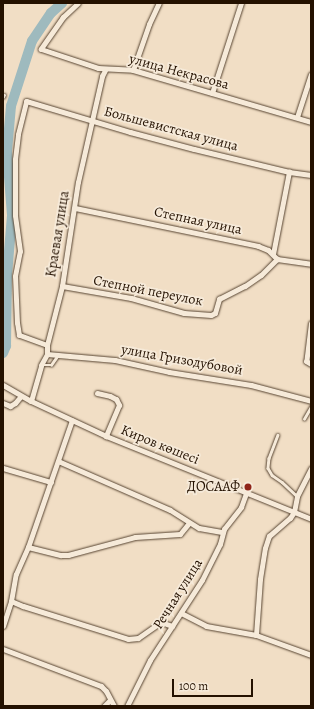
<!DOCTYPE html>
<meta charset="utf-8">
<style>
body{margin:0}
#map{position:relative;width:314px;height:709px;overflow:hidden;background:#f1dec5;font-family:Alegreya,serif}
div>[style]{position:absolute}
[style*='--x']{left:calc(var(--x)*1px);top:calc(var(--y)*1px);width:calc(var(--w)*1px);rotate:calc(var(--a)*1deg)}
.river>*{height:10px;margin:-5px;padding:0 5px;transform-origin:5px;border-radius:5px;background:#9ebabe}
.roads{filter:drop-shadow(0 0 1px #574431) drop-shadow(0 0 1px #574431)}
.lane>*{height:2.5px;margin:-1.25px;padding:0 1.25px;transform-origin:1.25px;border-radius:1.25px;background:#f6ead9}
.street>*{height:5px;margin:-2.5px;padding:0 2.5px;transform-origin:2.5px;border-radius:2.5px;background:#f6ead9}
.dots>*{width:11px;height:11px;translate:-50% -50%;box-sizing:border-box;border:2px solid #f6ead9;border-radius:50%}
span{translate:-50% -50%;white-space:nowrap;text-align:center;line-height:1.15;-webkit-text-stroke:3.5px #f6ead9;paint-order:stroke}
.street-label{font-size:14px;color:#241100}
.poi-label{font-size:14px;color:#241100}
.right{translate:-100% -50%;text-align:right}
.frame{position:absolute;inset:0;border:4px solid #241100;pointer-events:none}
.scale{position:absolute;left:172px;top:679px;width:81px;height:18px;box-sizing:border-box;border:2px solid #241100;border-top:0;padding-left:5px;font-size:12px;line-height:14px;white-space:nowrap;color:#241100;-webkit-text-stroke:3px #f6ead9;paint-order:stroke}
</style>
<div id="map">
<div class="river">
<div style="--x:3;--y:353;--w:8;--a:-67"></div>
<div style="--x:6;--y:346;--w:71;--a:-89.2"></div>
<div style="--x:7;--y:275;--w:60;--a:-85.2"></div>
<div style="--x:12;--y:215;--w:64;--a:-94.5"></div>
<div style="--x:7;--y:151;--w:45;--a:-84.9"></div>
<div style="--x:11;--y:106;--w:68;--a:-72.1"></div>
<div style="--x:32;--y:41;--w:34;--a:-56"></div>
<div style="--x:51;--y:13;--w:15;--a:-42"></div>
</div>
<div class="roads">
<div class="lane">
<div style="--x:3;--y:97;--w:2;--a:-63"></div>
<div style="--x:42;--y:365;--w:9;--a:0"></div>
<div style="--x:51;--y:365;--w:12;--a:-55"></div>
<div style="--x:304;--y:419;--w:14;--a:-60"></div>
<div style="--x:278;--y:435;--w:25;--a:111"></div>
<div style="--x:269;--y:458;--w:10;--a:96"></div>
<div style="--x:268;--y:468;--w:8;--a:60"></div>
<div style="--x:272;--y:475;--w:12;--a:35"></div>
<div style="--x:282;--y:482;--w:21;--a:43"></div>
</div>
<div class="street">
<div style="--x:78;--y:3;--w:21;--a:137"></div>
<div style="--x:63;--y:17;--w:39;--a:125"></div>
<div style="--x:41;--y:49;--w:60;--a:18.4"></div>
<div style="--x:98;--y:68;--w:35;--a:3"></div>
<div style="--x:133;--y:70;--w:185;--a:16.3"></div>
<div style="--x:133;--y:70;--w:49;--a:-70.8"></div>
<div style="--x:149;--y:24;--w:23;--a:-65"></div>
<div style="--x:212;--y:93;--w:95;--a:-72.1"></div>
<div style="--x:297;--y:117;--w:45;--a:-72"></div>
<div style="--x:75;--y:208;--w:187;--a:11.7"></div>
<div style="--x:258;--y:246;--w:11;--a:22"></div>
<div style="--x:268;--y:250;--w:13;--a:45"></div>
<div style="--x:277;--y:259;--w:34;--a:8"></div>
<div style="--x:273;--y:254;--w:84;--a:-79"></div>
<div style="--x:62;--y:286;--w:70;--a:9.9"></div>
<div style="--x:131;--y:298;--w:55;--a:15.8"></div>
<div style="--x:184;--y:313;--w:27;--a:4"></div>
<div style="--x:211;--y:315;--w:4;--a:-27"></div>
<div style="--x:215;--y:313;--w:15;--a:-74"></div>
<div style="--x:219;--y:299;--w:29;--a:-27"></div>
<div style="--x:245;--y:286;--w:19;--a:-35"></div>
<div style="--x:261;--y:275;--w:23;--a:-45"></div>
<div style="--x:311;--y:323;--w:38;--a:97"></div>
<div style="--x:306;--y:361;--w:6;--a:31"></div>
<div style="--x:47;--y:345;--w:30;--a:-160"></div>
<div style="--x:19;--y:335;--w:12;--a:-99"></div>
<div style="--x:17;--y:323;--w:47;--a:-92.4"></div>
<div style="--x:15;--y:276;--w:25;--a:-79"></div>
<div style="--x:20;--y:251;--w:36;--a:-98"></div>
<div style="--x:15;--y:215;--w:56;--a:-90"></div>
<div style="--x:15;--y:159;--w:25;--a:-83"></div>
<div style="--x:18;--y:134;--w:34;--a:-76"></div>
<div style="--x:26;--y:101;--w:109;--a:16.6"></div>
<div style="--x:130;--y:132;--w:66;--a:14.9"></div>
<div style="--x:194;--y:149;--w:98;--a:13.6"></div>
<div style="--x:289;--y:172;--w:22;--a:8"></div>
<div style="--x:47;--y:354;--w:68;--a:5"></div>
<div style="--x:115;--y:360;--w:55;--a:12.5"></div>
<div style="--x:169;--y:372;--w:83;--a:9"></div>
<div style="--x:251;--y:385;--w:62;--a:14.9"></div>
<div style="--x:3;--y:385;--w:32;--a:30"></div>
<div style="--x:31;--y:401;--w:83;--a:25"></div>
<div style="--x:106;--y:436;--w:221;--a:22"></div>
<div style="--x:97;--y:393;--w:13;--a:13"></div>
<div style="--x:110;--y:396;--w:7;--a:27"></div>
<div style="--x:116;--y:399;--w:7;--a:63"></div>
<div style="--x:119;--y:405;--w:34;--a:113"></div>
<div style="--x:31;--y:401;--w:37;--a:-74"></div>
<div style="--x:41;--y:365;--w:13;--a:-61"></div>
<div style="--x:47;--y:354;--w:9;--a:-90"></div>
<div style="--x:47;--y:345;--w:61;--a:-75.7"></div>
<div style="--x:62;--y:286;--w:105;--a:-81.3"></div>
<div style="--x:78;--y:182;--w:109;--a:-77.2"></div>
<div style="--x:102;--y:76;--w:7;--a:-63"></div>
<div style="--x:3;--y:403;--w:8;--a:23"></div>
<div style="--x:10;--y:406;--w:6;--a:-31"></div>
<div style="--x:15;--y:403;--w:9;--a:-49"></div>
<div style="--x:58;--y:461;--w:122;--a:23.6"></div>
<div style="--x:170;--y:510;--w:34;--a:32"></div>
<div style="--x:199;--y:528;--w:23;--a:10"></div>
<div style="--x:3;--y:468;--w:50;--a:16.3"></div>
<div style="--x:28;--y:547;--w:34;--a:14"></div>
<div style="--x:61;--y:555;--w:7;--a:0"></div>
<div style="--x:68;--y:555;--w:69;--a:-15"></div>
<div style="--x:135;--y:537;--w:45;--a:-3.8"></div>
<div style="--x:180;--y:534;--w:14;--a:-51"></div>
<div style="--x:11;--y:601;--w:13;--a:23"></div>
<div style="--x:23;--y:606;--w:110;--a:17.4"></div>
<div style="--x:128;--y:639;--w:10;--a:-6"></div>
<div style="--x:138;--y:638;--w:28;--a:-35"></div>
<div style="--x:161;--y:622;--w:12;--a:20"></div>
<div style="--x:181;--y:613;--w:28;--a:27"></div>
<div style="--x:206;--y:626;--w:51;--a:10.2"></div>
<div style="--x:256;--y:635;--w:59;--a:20"></div>
<div style="--x:3;--y:626;--w:26;--a:-72"></div>
<div style="--x:11;--y:601;--w:27;--a:-80"></div>
<div style="--x:16;--y:574;--w:30;--a:-66"></div>
<div style="--x:28;--y:547;--w:134;--a:-70.9"></div>
<div style="--x:256;--y:635;--w:56;--a:-85.9"></div>
<div style="--x:260;--y:579;--w:31;--a:-81"></div>
<div style="--x:265;--y:548;--w:13;--a:-72"></div>
<div style="--x:269;--y:536;--w:28;--a:-41"></div>
<div style="--x:290;--y:518;--w:7;--a:-56"></div>
<div style="--x:294;--y:512;--w:16;--a:-79"></div>
<div style="--x:297;--y:496;--w:31;--a:-63"></div>
<div style="--x:3;--y:649;--w:105;--a:20.7"></div>
<div style="--x:101;--y:686;--w:7;--a:45"></div>
<div style="--x:106;--y:691;--w:17;--a:62"></div>
<div style="--x:104;--y:706;--w:8;--a:-45"></div>
<div style="--x:127;--y:706;--w:51;--a:-63.4"></div>
<div style="--x:150;--y:660;--w:95;--a:-57"></div>
<div style="--x:202;--y:580;--w:40;--a:-63.4"></div>
<div style="--x:220;--y:544;--w:16;--a:-75"></div>
<div style="--x:224;--y:529;--w:28;--a:-52"></div>
<div style="--x:241;--y:507;--w:15;--a:-70"></div>
</div>
</div>
<div class="dots">
<div style="left:248px;top:487px;background:#8f2418"></div>
</div>
<div class="street-label">
<span style="left:179px;top:72px;rotate:15deg">улица Некрасова</span>
<span style="left:171px;top:129px;rotate:15deg">Большевистская улица</span>
<span style="left:198px;top:221px;rotate:12deg">Степная улица</span>
<span style="left:58px;top:234px;rotate:-81deg">Краевая улица</span>
<span style="left:148px;top:291px;rotate:11deg">Степной переулок</span>
<span style="left:182px;top:360px;rotate:10deg">улица Гризодубовой</span>
<span style="left:160px;top:445px;rotate:22deg">Киров көшесі</span>
<span style="left:178px;top:594px;rotate:-58deg">Речная улица</span>
</div>
<div class="poi-label">
<span class="right" style="left:240px;top:487px">ДОСААФ</span>
</div>
<div class="frame"></div>
<div class="scale">100 m</div>
</div>
